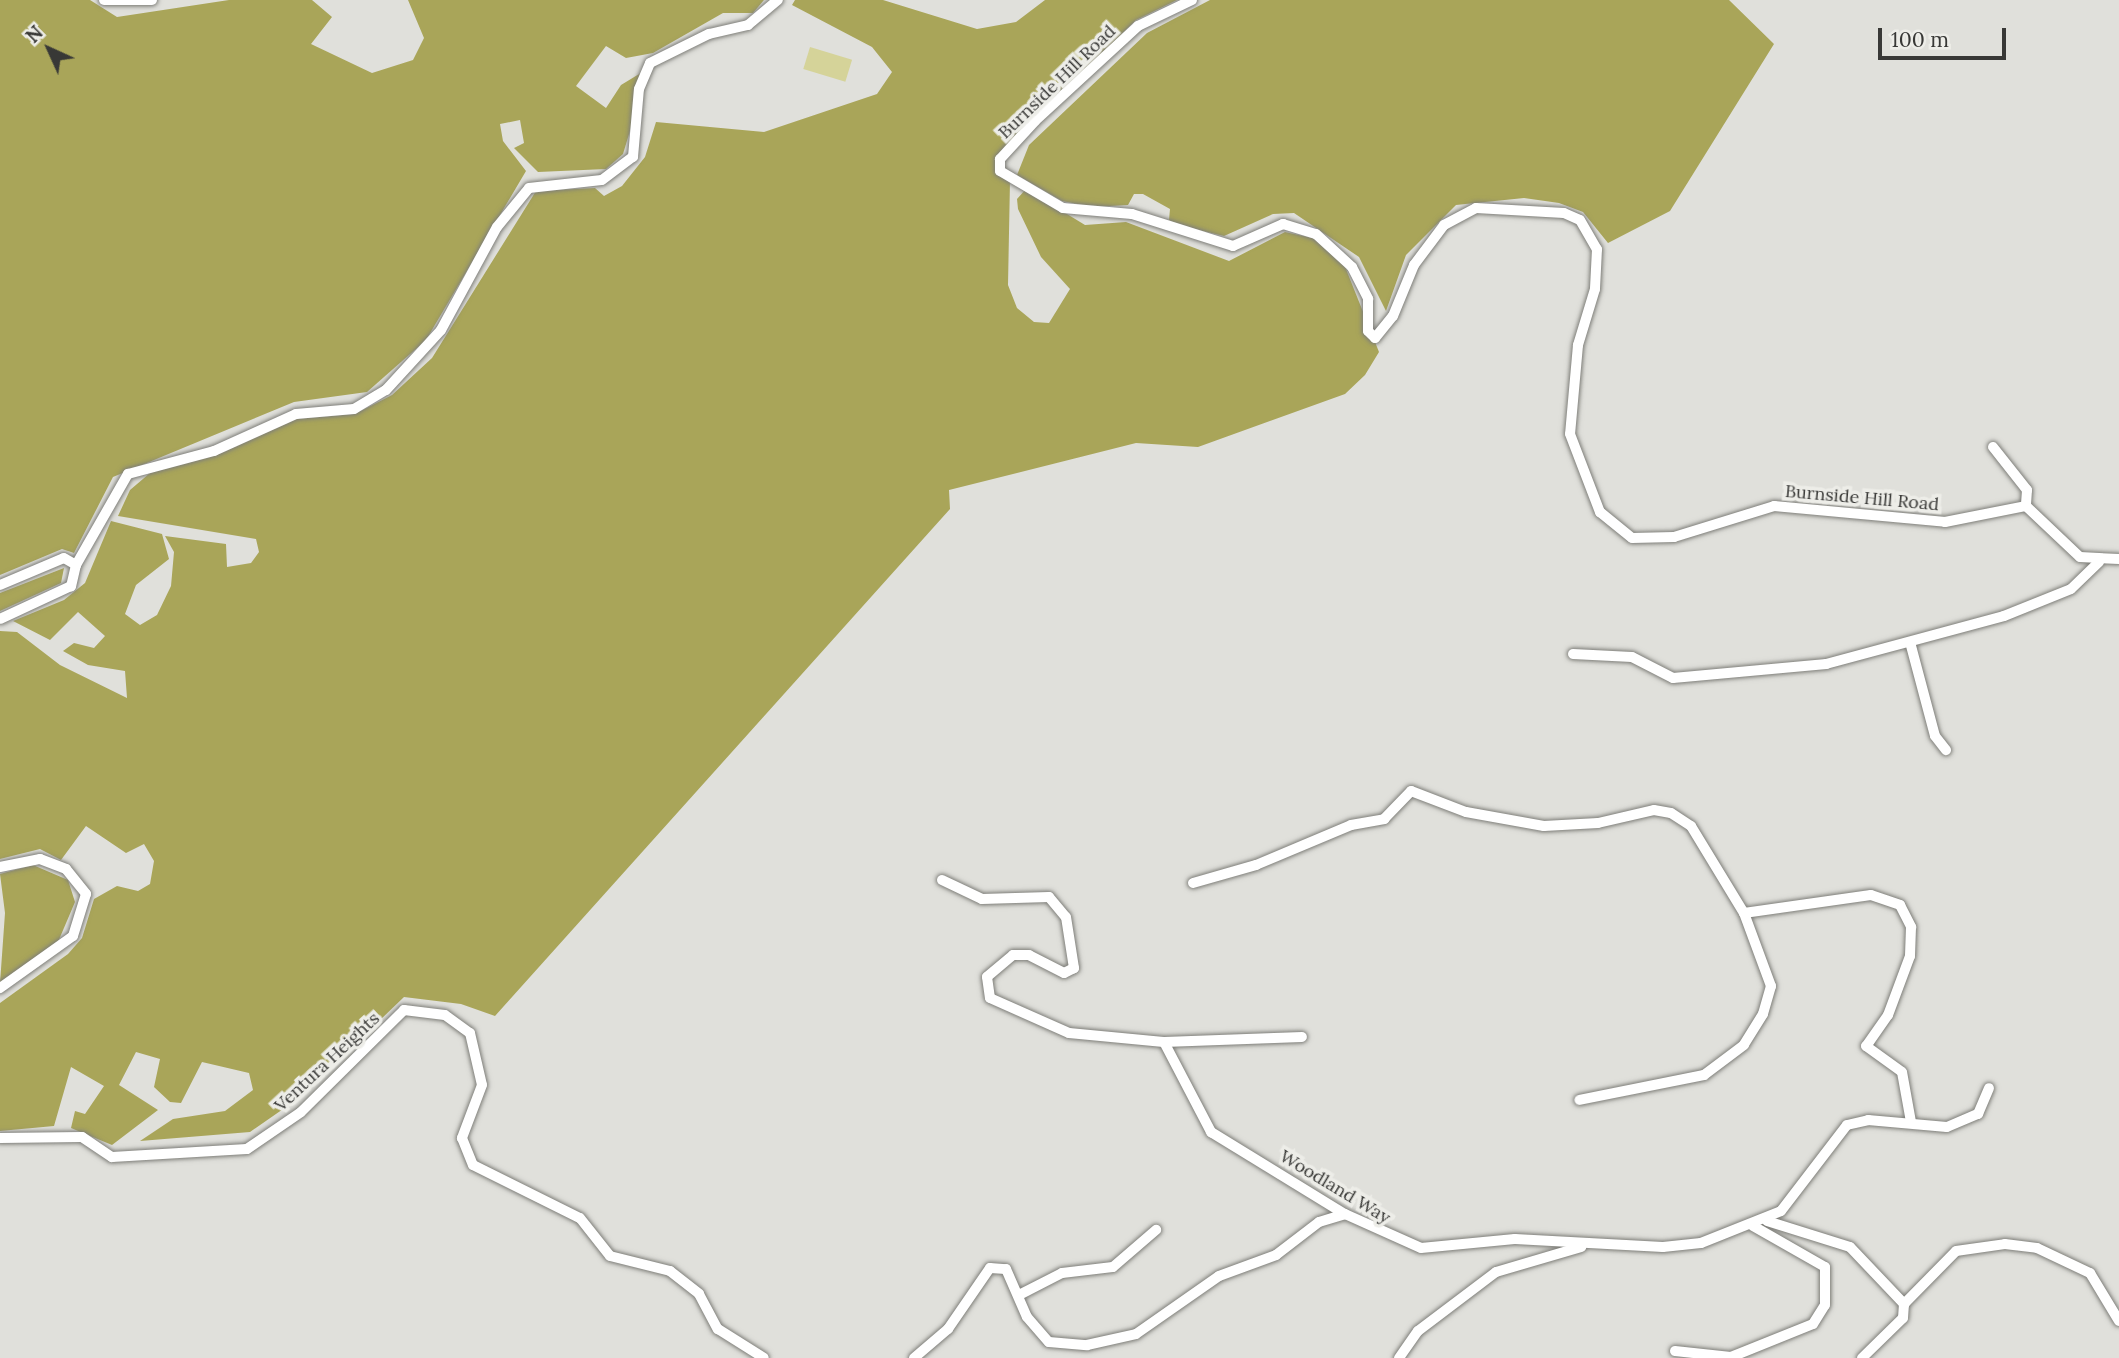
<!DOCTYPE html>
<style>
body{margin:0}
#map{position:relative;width:2119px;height:1358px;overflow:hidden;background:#e0e0db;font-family:Lora,serif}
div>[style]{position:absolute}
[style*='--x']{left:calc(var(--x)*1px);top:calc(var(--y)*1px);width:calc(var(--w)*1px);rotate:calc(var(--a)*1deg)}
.green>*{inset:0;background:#d5d399;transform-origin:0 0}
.forest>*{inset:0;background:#a9a559}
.roads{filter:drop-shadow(0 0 2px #7e7e79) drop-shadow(0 0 2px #7e7e79)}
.minor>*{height:10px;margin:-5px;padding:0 5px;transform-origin:5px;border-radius:5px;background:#fff}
span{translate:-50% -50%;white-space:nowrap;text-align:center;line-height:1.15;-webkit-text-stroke:7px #edede8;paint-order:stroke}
.street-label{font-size:18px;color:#383836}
.north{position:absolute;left:14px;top:14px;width:70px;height:70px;-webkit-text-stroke:5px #edede8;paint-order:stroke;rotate:315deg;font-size:19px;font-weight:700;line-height:28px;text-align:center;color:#383836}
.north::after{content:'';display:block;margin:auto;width:24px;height:32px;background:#383836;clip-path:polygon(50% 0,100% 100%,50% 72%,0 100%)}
.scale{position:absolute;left:1878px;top:28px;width:128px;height:32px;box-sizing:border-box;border:4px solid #383836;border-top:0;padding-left:9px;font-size:21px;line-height:24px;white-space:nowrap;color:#383836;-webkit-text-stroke:5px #edede8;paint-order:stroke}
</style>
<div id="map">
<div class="green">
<div style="left:810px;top:47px;width:44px;height:23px;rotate:17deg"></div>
</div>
<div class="forest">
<div style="clip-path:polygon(0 0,90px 0,117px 17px,229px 0,312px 0,332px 17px,311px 44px,372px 73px,413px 60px,424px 38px,408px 0,764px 0,753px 13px,723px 13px,653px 53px,626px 58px,606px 46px,576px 86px,606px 108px,621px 85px,649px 68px,623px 154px,606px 169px,538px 172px,514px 148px,524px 143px,520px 120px,500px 124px,503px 141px,526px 171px,426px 340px,367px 392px,294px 402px,113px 477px,74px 553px,62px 549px,0 575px)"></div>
<div style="clip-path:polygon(795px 0,883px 0,977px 29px,1016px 22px,1045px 0,1177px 0,1136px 20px,998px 155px,1010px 181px,1008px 285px,1017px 308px,1034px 322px,1049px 323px,1070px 289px,1041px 257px,1018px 209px,1017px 199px,1026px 189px,1085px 225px,1126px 222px,1229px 261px,1285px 232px,1317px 239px,1342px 259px,1379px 352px,1365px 375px,1345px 394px,1198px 447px,1136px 443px,949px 490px,950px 509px,495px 1016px,461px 1004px,404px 997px,299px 1098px,250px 1132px,140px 1141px,173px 1119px,225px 1111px,253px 1090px,249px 1073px,202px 1062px,181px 1103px,170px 1102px,154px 1087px,160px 1059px,136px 1052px,119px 1085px,158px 1110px,112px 1145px,71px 1128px,75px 1111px,85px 1114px,104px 1086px,71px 1067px,54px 1126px,0 1131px,0 1003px,68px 954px,82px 938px,94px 899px,117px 886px,138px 891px,150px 884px,154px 861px,144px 844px,126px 853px,86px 826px,61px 860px,40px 849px,0 859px,0 631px,17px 632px,60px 665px,127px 698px,125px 671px,88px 665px,63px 651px,74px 643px,94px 648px,105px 636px,78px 612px,50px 640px,13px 621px,64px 600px,85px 583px,111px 521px,162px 534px,169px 559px,136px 585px,125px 614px,140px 625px,157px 615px,171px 586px,174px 552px,165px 536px,226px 544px,227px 567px,251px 563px,259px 552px,256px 539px,118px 516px,130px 490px,150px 473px,295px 419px,355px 414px,392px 395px,432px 358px,536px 191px,595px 188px,604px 196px,622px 186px,645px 157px,656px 122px,764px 132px,877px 94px,892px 72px,872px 47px,792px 5px)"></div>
<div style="clip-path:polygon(1210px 0,1729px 0,1774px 44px,1670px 211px,1608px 243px,1583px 212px,1559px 203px,1524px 198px,1456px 205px,1406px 255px,1386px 311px,1359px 257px,1294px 213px,1273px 214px,1224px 236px,1178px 225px,1169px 220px,1170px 209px,1143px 194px,1134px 194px,1128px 205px,1093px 207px,1062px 201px,1017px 175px,1029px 145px,1147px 33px)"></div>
<div style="clip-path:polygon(64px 568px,61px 583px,0 611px,0 593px)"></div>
<div style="clip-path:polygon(33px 865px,68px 880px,75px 902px,58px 942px,0 983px,5px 913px,0 874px)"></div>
</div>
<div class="roads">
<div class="minor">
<div style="--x:104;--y:0;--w:48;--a:0"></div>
<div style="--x:1192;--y:0;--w:60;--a:154.3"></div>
<div style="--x:1138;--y:26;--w:140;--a:137.3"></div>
<div style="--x:1035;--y:121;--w:52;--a:132.6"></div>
<div style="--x:1000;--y:159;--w:12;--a:90"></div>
<div style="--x:1000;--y:171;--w:73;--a:30.4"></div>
<div style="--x:1063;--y:208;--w:69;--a:5"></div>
<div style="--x:1132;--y:214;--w:106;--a:17.6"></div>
<div style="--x:1233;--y:246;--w:55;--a:-23.7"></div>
<div style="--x:1283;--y:224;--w:34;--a:17"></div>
<div style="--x:1316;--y:234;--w:49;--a:42.5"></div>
<div style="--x:1352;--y:267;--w:36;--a:63"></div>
<div style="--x:1368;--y:299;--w:32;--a:90"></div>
<div style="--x:1368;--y:331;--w:10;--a:45"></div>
<div style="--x:1375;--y:338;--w:28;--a:-51"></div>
<div style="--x:1393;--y:316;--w:55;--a:-67.6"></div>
<div style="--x:1414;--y:265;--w:50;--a:-53.1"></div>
<div style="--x:1444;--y:225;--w:36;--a:-28"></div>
<div style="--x:1476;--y:208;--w:88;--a:3.3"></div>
<div style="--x:1564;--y:213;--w:17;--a:24"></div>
<div style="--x:1580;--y:220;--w:34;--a:60"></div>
<div style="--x:1597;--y:249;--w:40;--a:92.9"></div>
<div style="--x:1595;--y:289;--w:59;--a:106.9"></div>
<div style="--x:1578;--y:345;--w:89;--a:95.1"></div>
<div style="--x:1570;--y:434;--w:84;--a:69"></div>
<div style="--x:1600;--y:512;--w:41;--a:39.1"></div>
<div style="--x:1632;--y:538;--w:42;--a:-1.4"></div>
<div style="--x:1674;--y:537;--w:105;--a:-17.2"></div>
<div style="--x:1774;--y:506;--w:172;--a:5.3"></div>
<div style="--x:1945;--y:522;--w:83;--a:-11.2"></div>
<div style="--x:2026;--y:506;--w:74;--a:43.4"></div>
<div style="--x:2080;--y:557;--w:39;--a:3"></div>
<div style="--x:1993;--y:447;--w:55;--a:51.7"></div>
<div style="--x:2027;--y:490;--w:16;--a:94"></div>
<div style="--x:76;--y:565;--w:105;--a:-60.3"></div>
<div style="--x:128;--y:474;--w:89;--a:-15"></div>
<div style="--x:214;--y:451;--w:90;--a:-24.3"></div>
<div style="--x:296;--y:414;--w:58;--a:-4.9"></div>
<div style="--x:354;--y:409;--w:37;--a:-31"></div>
<div style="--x:386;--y:390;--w:81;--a:-47.5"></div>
<div style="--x:441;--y:330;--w:117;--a:-61.5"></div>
<div style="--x:497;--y:227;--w:50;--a:-50.6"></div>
<div style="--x:529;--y:188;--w:73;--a:-6.3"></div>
<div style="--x:602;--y:180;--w:39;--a:-37"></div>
<div style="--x:633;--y:157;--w:68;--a:-85"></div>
<div style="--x:639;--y:89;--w:28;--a:-67"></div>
<div style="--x:650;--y:63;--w:66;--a:-26.2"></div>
<div style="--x:709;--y:34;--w:40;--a:-13"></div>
<div style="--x:748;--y:25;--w:39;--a:-40"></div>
<div style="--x:0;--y:585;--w:69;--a:-22.9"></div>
<div style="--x:64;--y:558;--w:14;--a:30"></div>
<div style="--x:76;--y:565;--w:22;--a:103"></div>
<div style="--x:71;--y:586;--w:78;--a:155.1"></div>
<div style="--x:1910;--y:642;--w:97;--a:75.1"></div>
<div style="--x:1935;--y:736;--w:18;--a:52"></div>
<div style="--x:1573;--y:654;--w:59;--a:2.9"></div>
<div style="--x:1632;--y:657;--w:46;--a:27.1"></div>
<div style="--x:1673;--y:678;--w:154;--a:-5.2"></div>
<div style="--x:1826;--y:664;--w:184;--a:-15.1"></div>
<div style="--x:2004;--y:616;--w:72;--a:-21.9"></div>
<div style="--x:2071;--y:589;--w:39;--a:-44"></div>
<div style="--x:0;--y:867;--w:41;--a:-11.3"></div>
<div style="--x:40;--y:859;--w:28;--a:21"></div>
<div style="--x:66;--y:869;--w:32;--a:51"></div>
<div style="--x:86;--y:894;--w:44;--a:107.2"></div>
<div style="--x:73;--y:936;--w:90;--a:144.5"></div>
<div style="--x:942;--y:880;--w:44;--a:25.4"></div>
<div style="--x:982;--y:899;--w:67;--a:-1.7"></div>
<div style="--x:1049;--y:897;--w:26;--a:50"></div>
<div style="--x:1066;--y:917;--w:52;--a:81.1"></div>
<div style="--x:1074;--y:968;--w:11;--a:153"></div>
<div style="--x:1064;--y:973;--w:39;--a:-153"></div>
<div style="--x:1029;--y:955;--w:16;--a:180"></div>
<div style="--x:1013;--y:955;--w:34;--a:140"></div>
<div style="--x:987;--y:977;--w:21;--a:82"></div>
<div style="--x:990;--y:998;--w:86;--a:23.9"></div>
<div style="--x:1069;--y:1033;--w:95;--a:5.4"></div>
<div style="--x:1164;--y:1042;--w:102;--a:62.4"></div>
<div style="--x:1211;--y:1132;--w:157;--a:31.5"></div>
<div style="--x:1345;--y:1214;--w:83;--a:24.1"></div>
<div style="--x:1421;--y:1248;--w:94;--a:-5.5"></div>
<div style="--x:1515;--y:1239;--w:148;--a:3.1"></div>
<div style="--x:1663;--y:1247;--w:38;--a:-6"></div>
<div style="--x:1701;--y:1243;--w:86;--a:-21.8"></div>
<div style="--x:1781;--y:1211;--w:108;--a:-52.5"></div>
<div style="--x:1847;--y:1125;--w:22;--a:-13"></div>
<div style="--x:1868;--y:1120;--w:79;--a:5.1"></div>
<div style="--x:1947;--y:1127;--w:34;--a:-23"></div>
<div style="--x:1978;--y:1114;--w:28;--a:-67"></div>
<div style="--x:1193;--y:883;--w:66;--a:-15.9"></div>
<div style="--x:1256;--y:865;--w:103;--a:-22.8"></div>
<div style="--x:1351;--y:825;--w:34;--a:-10"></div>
<div style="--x:1384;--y:819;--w:39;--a:-46"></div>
<div style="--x:1411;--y:791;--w:59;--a:20.9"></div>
<div style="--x:1466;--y:812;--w:79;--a:10.2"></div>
<div style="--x:1544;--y:826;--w:54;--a:-3.2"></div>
<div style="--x:1598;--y:823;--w:57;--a:-13.1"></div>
<div style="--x:1654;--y:810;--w:17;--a:10"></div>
<div style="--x:1671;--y:813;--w:24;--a:33"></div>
<div style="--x:1691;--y:826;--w:102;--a:58.7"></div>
<div style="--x:1744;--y:913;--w:78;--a:69.7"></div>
<div style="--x:1771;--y:986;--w:29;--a:106"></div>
<div style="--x:1763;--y:1014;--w:36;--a:122"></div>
<div style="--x:1744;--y:1045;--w:50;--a:143.1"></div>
<div style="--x:1704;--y:1075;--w:127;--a:168.7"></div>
<div style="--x:1744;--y:913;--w:128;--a:-8.1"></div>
<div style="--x:1871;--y:895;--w:31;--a:19"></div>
<div style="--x:1900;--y:905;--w:25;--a:63"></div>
<div style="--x:1911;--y:927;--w:29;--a:92"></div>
<div style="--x:1910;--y:956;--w:63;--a:110.4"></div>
<div style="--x:1888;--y:1015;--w:38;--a:125"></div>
<div style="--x:1866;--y:1046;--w:44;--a:35.8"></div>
<div style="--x:1902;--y:1072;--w:51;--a:79.8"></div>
<div style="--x:1164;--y:1042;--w:138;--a:-2.1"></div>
<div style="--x:0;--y:1138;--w:82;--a:-0.7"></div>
<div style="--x:82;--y:1137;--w:36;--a:34"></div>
<div style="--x:112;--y:1157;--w:135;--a:-3.4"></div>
<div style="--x:247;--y:1149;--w:65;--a:-34.4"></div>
<div style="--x:301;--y:1112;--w:145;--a:-44.7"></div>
<div style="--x:404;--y:1010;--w:41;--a:7"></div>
<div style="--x:445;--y:1015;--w:31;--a:36"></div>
<div style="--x:470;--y:1033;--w:53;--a:77"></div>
<div style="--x:482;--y:1085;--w:57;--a:110.7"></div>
<div style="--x:462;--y:1138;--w:29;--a:68"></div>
<div style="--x:473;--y:1165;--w:119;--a:26.4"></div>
<div style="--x:580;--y:1218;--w:48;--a:51.7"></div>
<div style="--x:610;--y:1256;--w:62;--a:14"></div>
<div style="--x:670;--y:1271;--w:37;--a:38"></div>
<div style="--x:699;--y:1294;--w:40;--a:62"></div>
<div style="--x:718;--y:1329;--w:54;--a:32.2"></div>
<div style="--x:1767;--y:1221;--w:87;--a:17.4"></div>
<div style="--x:1850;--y:1247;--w:79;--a:46.5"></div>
<div style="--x:1904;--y:1304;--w:74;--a:-45.5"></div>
<div style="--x:1956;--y:1251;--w:49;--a:-8.1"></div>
<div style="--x:2005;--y:1244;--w:32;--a:7"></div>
<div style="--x:2037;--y:1248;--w:59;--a:25.3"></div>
<div style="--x:2090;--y:1273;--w:56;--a:58.9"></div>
<div style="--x:1019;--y:1295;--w:48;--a:-27.1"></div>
<div style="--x:1062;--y:1273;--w:51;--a:-6.7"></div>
<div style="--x:1113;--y:1267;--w:57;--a:-40.7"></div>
<div style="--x:1675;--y:1351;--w:56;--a:6.1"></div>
<div style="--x:1731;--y:1357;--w:88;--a:-21.9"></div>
<div style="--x:1813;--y:1324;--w:22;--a:-58"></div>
<div style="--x:1825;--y:1305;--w:38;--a:-90"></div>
<div style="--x:1825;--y:1267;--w:83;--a:-150.3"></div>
<div style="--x:914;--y:1358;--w:45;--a:-40.5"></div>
<div style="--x:948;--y:1329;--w:74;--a:-55.5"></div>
<div style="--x:990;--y:1268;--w:16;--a:4"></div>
<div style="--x:1006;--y:1269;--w:52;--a:66.4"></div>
<div style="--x:1027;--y:1317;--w:33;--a:49"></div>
<div style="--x:1049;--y:1342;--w:38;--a:5"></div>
<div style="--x:1087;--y:1345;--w:50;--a:-12.7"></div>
<div style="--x:1136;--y:1334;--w:101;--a:-34.9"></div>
<div style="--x:1219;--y:1276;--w:61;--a:-20.2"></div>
<div style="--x:1276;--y:1255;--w:54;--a:-37.5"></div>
<div style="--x:1319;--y:1222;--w:27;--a:-17"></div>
<div style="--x:1399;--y:1358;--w:33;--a:-55"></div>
<div style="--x:1418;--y:1331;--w:98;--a:-37.1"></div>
<div style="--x:1496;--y:1272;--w:89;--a:-16.4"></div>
<div style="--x:1862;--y:1358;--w:57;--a:-44.3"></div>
<div style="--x:1903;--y:1318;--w:14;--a:-86"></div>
</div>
</div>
<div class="street-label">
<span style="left:1057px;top:82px;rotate:-44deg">Burnside Hill Road</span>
<span style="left:1862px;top:498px;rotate:5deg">Burnside Hill Road</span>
<span style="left:327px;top:1062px;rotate:-43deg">Ventura Heights</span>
<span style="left:1335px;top:1187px;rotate:31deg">Woodland Way</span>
</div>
<div class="north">N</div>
<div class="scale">100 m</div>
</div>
